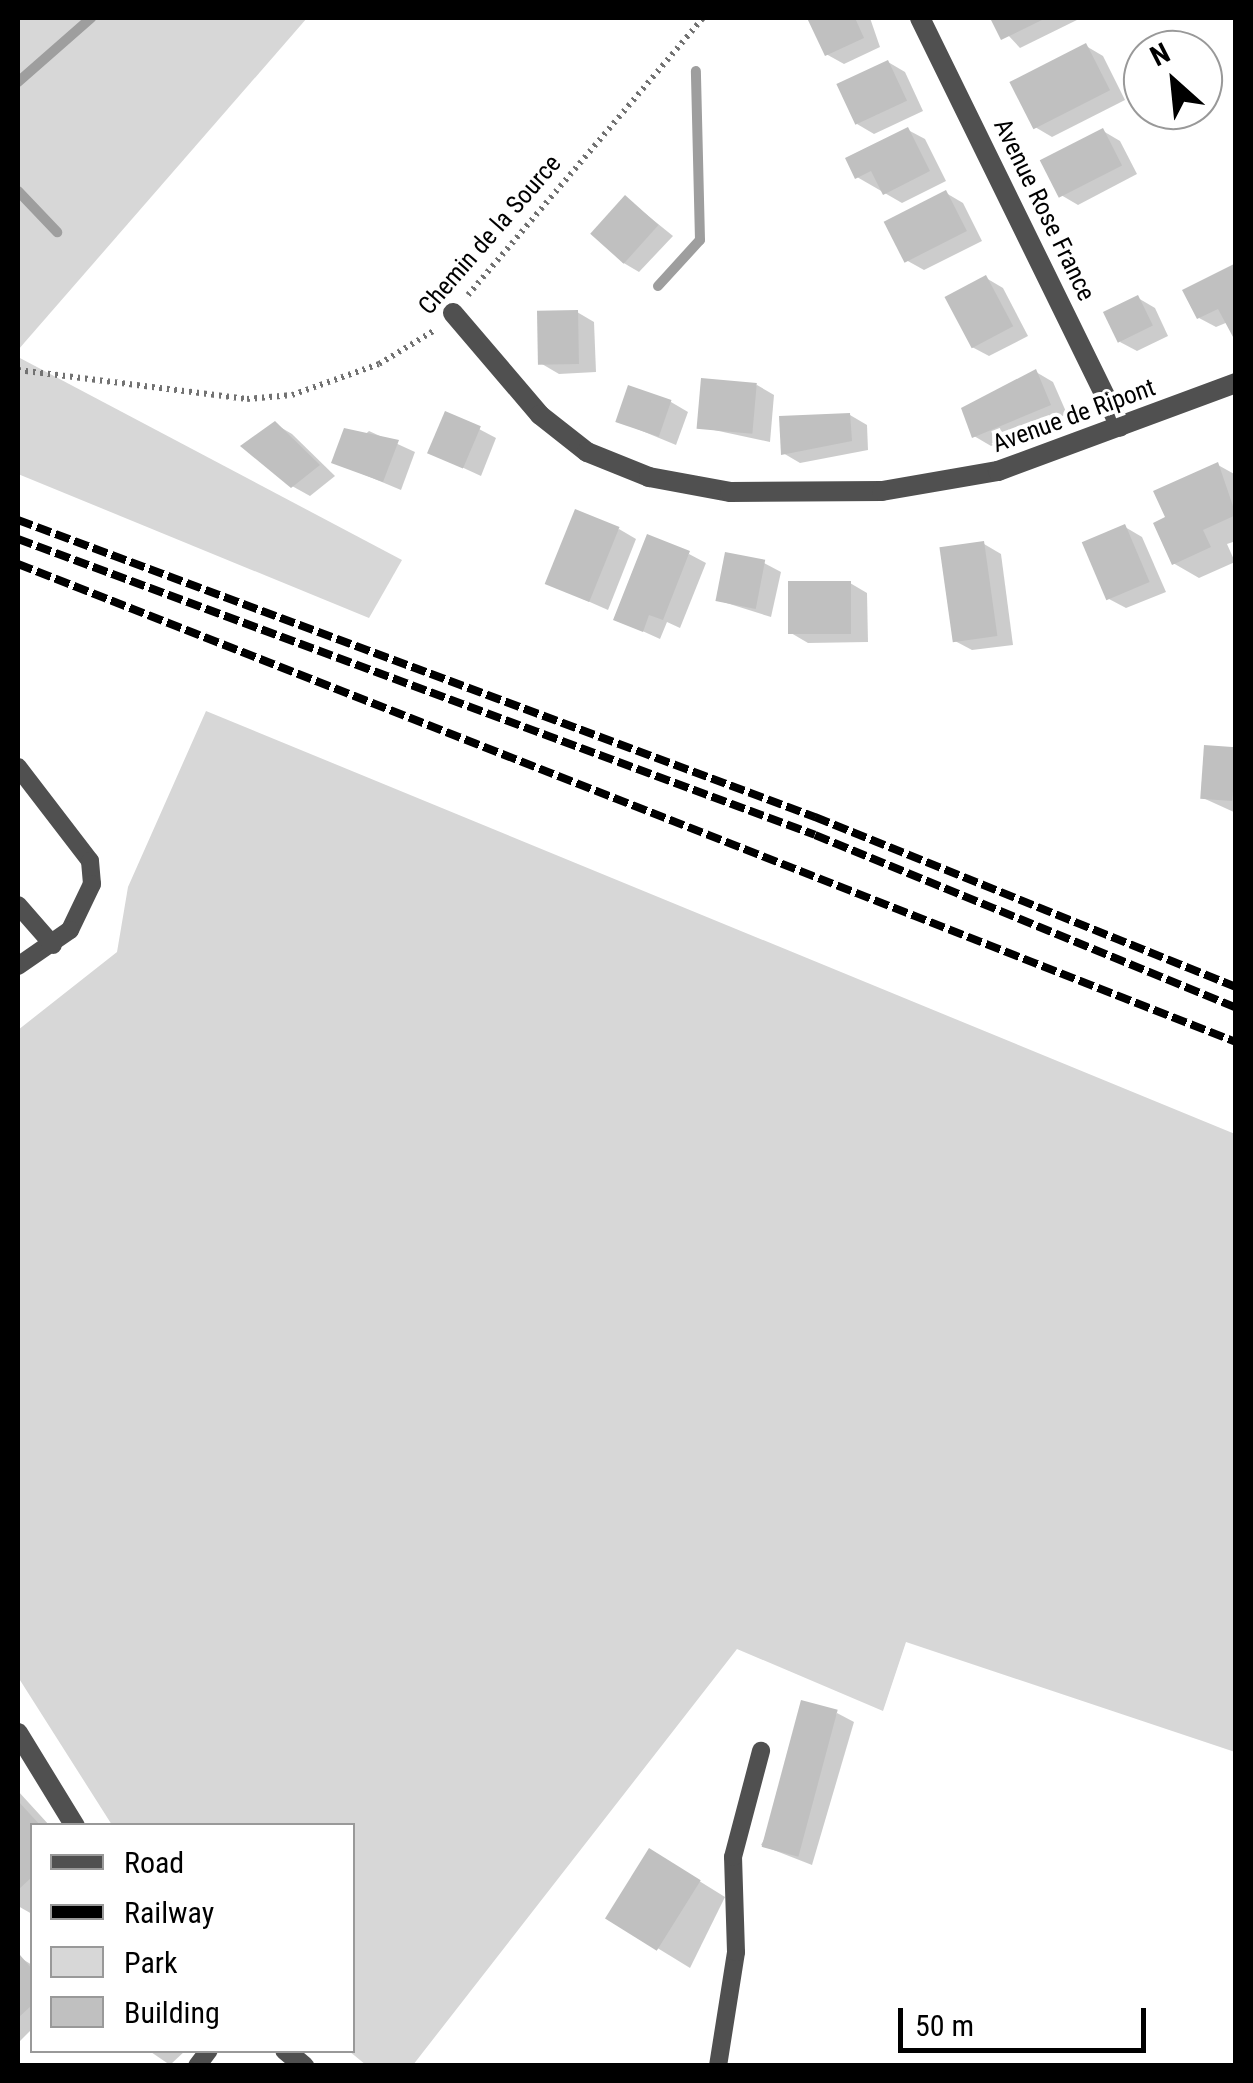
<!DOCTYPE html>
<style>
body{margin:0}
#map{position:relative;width:1253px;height:2083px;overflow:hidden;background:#fff;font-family:"Roboto Condensed",sans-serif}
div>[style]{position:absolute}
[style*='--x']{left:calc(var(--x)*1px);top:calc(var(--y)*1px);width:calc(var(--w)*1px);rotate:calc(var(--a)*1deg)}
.green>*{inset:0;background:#d7d7d7}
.shadow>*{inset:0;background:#0003}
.stream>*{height:10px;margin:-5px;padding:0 5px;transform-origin:5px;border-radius:5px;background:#9e9e9e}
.building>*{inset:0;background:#c0c0c0;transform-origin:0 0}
.path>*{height:6px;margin-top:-3px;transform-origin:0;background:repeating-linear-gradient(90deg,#727272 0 2.5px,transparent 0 7.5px)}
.service>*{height:18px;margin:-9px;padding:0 9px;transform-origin:9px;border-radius:9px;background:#505050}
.minor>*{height:20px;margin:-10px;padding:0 10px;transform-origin:10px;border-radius:10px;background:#505050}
.rail>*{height:8px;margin-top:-4px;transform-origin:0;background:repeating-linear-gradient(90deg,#000 0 15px,transparent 0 20px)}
span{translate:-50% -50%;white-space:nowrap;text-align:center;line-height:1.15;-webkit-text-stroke:8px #fff;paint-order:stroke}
.street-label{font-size:25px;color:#000}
.frame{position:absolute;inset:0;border:20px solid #000;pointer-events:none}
.legend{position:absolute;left:30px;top:1823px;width:325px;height:230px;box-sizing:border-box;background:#fff;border:2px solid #999;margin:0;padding:12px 18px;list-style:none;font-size:30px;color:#000}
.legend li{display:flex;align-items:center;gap:20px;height:50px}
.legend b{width:50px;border:2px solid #999}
.north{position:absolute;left:1123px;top:30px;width:100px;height:100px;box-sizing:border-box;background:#fff;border:2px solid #999;border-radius:50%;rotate:333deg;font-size:28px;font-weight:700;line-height:40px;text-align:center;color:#000}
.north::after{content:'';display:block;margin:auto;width:35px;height:45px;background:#000;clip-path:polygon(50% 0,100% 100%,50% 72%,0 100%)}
.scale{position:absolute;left:898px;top:2008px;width:248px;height:45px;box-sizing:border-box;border:5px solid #000;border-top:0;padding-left:12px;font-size:30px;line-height:35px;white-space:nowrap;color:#000;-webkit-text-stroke:8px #fff;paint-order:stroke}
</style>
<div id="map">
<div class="green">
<div style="clip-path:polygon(18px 18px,307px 18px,18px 350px)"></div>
<div style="clip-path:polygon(18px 357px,402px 560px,369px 618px,18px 474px)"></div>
<div style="clip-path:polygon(206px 711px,1235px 1134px,1235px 1752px,906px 1642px,883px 1711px,737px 1649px,413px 2065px,366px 2065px,349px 2051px,352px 1826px,112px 1825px,18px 1677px,18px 1030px,117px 952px,128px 887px)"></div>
</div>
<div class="shadow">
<div style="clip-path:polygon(809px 18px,870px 18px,880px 47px,844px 64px,826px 54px)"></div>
<div style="clip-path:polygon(992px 18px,1081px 18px,1020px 48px)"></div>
<div style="clip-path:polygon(1086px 46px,1103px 56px,1125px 100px,1052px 137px,1035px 127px)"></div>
<div style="clip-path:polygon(888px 62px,905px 72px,923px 111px,874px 134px,857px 124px)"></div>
<div style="clip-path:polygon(908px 130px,925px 139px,946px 181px,902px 203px,857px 177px)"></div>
<div style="clip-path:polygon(1103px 131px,1120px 141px,1137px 174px,1078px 205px,1061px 195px)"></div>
<div style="clip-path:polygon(946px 193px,963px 203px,982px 241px,924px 270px,906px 260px)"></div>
<div style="clip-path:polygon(626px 198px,673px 236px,639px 272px,622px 262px)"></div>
<div style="clip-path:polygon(1236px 266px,1228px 322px,1216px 327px,1199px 318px)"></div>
<div style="clip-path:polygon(986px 278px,1003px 288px,1028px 336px,989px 356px,972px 347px)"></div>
<div style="clip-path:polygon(1138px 298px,1155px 308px,1168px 336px,1137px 351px,1120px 342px)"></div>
<div style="clip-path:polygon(577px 312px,594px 322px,596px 372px,559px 374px,542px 364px)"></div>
<div style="clip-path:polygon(1036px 372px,1053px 382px,1067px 414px,991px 446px,974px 436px)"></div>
<div style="clip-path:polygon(757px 385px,774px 395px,770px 442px,700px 427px)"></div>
<div style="clip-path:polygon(671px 402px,688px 412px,676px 445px,618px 421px)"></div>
<div style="clip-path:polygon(850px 415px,867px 425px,868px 450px,800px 463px,783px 453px)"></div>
<div style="clip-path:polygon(275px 424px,292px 434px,335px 476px,310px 496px,292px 486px)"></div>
<div style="clip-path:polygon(479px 429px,496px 438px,481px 476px,431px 453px)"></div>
<div style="clip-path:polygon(369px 431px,415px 452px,401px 490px,334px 462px)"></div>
<div style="clip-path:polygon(1218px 465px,1236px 475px,1236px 541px,1227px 544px,1235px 562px,1199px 578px,1173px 563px,1168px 519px)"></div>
<div style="clip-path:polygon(1125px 527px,1142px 537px,1166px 592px,1126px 608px,1109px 599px)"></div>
<div style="clip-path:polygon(619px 529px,636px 539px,608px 610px,549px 584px)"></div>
<div style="clip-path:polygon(984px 544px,1001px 554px,1013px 645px,972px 650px,955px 641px)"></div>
<div style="clip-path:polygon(689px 554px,706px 563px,680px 628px,667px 622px,660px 639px,616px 619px)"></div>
<div style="clip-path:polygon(764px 563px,781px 572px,771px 617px,717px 600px)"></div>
<div style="clip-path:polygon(850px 583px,867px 593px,868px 642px,808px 643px,791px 633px)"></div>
<div style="clip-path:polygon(1236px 751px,1236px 813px,1203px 798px)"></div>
<div style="clip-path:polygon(837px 1713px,854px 1722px,812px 1865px,761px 1845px)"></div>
<div style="clip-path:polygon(18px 1791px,50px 1826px,32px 1826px,32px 1914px,18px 1906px)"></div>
<div style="clip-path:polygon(675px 1866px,725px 1897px,690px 1968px,607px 1917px)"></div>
<div style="clip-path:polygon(21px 1958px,32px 1965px,32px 2029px,18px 2043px)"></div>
<div style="clip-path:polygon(148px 2050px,186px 2050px,170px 2065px)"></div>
</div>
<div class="stream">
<div style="--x:18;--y:82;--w:97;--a:-41.2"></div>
<div style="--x:18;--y:191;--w:57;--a:46.4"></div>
<div style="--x:658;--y:286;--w:62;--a:-47.6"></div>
<div style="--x:700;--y:240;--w:169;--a:-91.4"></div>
</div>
<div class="building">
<div style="clip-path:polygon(807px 18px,855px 18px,864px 38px,825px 56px)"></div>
<div style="clip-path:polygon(990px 18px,1046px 18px,1001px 40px)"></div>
<div style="left:1086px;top:43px;width:53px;height:86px;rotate:63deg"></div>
<div style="left:888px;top:60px;width:45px;height:57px;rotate:65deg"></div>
<div style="clip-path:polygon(908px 127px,930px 171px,883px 195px,871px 171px,855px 179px,845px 158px)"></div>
<div style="left:1103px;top:128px;width:42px;height:71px;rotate:63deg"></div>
<div style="left:946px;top:190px;width:46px;height:70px;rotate:63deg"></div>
<div style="left:625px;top:195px;width:45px;height:52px;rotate:42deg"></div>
<div style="clip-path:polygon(1236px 263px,1236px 336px,1233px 337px,1218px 309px,1197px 319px,1182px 290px)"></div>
<div style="left:986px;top:275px;width:58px;height:47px;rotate:62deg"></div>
<div style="left:1138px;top:295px;width:34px;height:39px;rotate:64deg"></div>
<div style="left:578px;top:310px;width:54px;height:41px;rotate:89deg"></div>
<div style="clip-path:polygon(1036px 369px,1051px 405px,972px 438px,961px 408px)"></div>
<div style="left:701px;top:378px;width:56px;height:51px;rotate:5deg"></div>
<div style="left:628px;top:385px;width:46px;height:39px;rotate:19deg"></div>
<div style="left:445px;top:411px;width:39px;height:46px;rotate:23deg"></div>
<div style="clip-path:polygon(850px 413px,852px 441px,781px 455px,779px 416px)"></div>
<div style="clip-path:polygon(275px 421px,320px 465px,291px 488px,240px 446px)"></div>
<div style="clip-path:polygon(344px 428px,399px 440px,383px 482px,331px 463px)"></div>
<div style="clip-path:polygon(1218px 462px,1236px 515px,1203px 530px,1211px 547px,1172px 565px,1153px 523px,1165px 517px,1153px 491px)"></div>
<div style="left:575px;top:509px;width:48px;height:81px;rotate:22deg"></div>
<div style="left:1125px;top:524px;width:63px;height:47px;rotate:67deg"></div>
<div style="clip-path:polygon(647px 534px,690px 551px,663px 620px,649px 615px,643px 632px,613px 620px)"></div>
<div style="left:984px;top:541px;width:96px;height:45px;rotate:82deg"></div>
<div style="left:725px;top:552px;width:41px;height:50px;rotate:11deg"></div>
<div style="left:851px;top:581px;width:53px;height:63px;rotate:90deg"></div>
<div style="left:1204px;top:745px;width:32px;height:54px;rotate:4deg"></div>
<div style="left:801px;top:1700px;width:38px;height:152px;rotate:15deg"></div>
<div style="clip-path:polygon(18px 1801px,41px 1826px,32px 1826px,32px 1877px,18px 1890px)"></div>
<div style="left:649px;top:1848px;width:61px;height:83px;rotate:32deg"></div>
<div style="clip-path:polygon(20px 1955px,32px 1969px,32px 2005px,18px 2018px)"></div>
</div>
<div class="path">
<div style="--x:468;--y:295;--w:363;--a:-49.7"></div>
<div style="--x:18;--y:370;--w:231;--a:7.2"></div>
<div style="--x:247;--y:399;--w:45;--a:-5.1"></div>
<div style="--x:292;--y:395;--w:92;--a:-19.6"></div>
<div style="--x:379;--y:364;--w:66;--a:-31.3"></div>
</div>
<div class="service">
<div style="--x:18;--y:767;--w:118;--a:52.5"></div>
<div style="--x:90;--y:861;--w:23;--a:85"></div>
<div style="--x:92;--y:884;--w:51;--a:115.6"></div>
<div style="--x:70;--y:930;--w:63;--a:145.3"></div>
<div style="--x:18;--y:905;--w:53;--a:48.8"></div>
<div style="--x:197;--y:2066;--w:20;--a:-53"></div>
<div style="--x:718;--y:2066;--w:115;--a:-81"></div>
<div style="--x:736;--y:1952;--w:95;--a:-91.8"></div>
<div style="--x:733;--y:1857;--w:110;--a:-75.2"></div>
</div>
<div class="minor">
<div style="--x:920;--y:18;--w:455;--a:63.9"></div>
<div style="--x:453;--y:313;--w:134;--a:49.5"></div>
<div style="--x:540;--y:415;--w:60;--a:38.2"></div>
<div style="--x:587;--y:452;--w:67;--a:22"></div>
<div style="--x:649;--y:477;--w:82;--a:10.5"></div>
<div style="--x:730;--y:492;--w:152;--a:-0.4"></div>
<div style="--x:882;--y:491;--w:118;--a:-9.8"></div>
<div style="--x:998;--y:471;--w:254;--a:-20.3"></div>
<div style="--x:18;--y:1733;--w:109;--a:58.5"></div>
<div style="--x:285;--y:2050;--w:25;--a:40"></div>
</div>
<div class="rail">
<div style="--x:18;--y:520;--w:851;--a:20.44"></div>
<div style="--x:815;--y:817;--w:454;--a:22"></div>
<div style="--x:18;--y:539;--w:850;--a:20.37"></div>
<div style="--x:815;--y:835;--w:455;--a:22.3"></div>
<div style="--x:18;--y:564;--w:1308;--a:21.43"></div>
</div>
<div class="street-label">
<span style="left:1044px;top:210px;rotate:64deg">Avenue Rose France</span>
<span style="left:490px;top:235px;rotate:-49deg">Chemin de la Source</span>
<span style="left:1074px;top:416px;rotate:-20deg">Avenue de Ripont</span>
</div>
<div class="frame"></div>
<ul class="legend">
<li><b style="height:12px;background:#505050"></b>Road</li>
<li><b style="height:12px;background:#000"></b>Railway</li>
<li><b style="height:28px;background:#d7d7d7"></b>Park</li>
<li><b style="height:28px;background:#c0c0c0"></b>Building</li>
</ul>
<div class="north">N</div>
<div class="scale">50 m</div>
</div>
